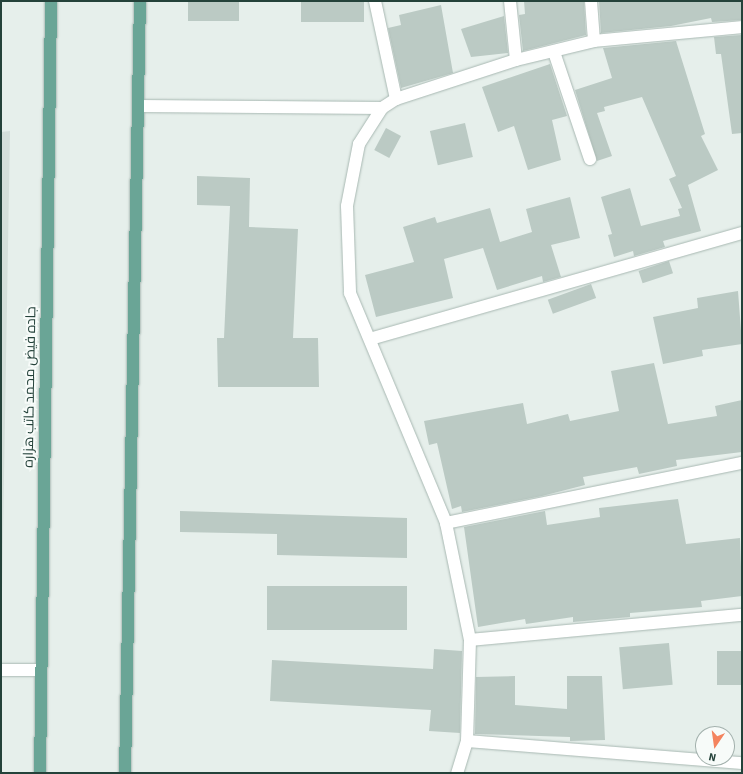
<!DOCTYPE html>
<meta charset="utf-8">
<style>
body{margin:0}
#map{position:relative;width:743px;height:774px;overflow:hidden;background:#e6efeb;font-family:"Source Sans 3",Cairo,sans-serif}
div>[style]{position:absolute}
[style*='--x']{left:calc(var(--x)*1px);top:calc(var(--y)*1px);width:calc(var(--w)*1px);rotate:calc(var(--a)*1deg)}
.built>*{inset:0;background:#d4dfda}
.building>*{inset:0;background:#bbcac4;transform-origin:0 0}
.roads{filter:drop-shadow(0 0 1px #a8b8b2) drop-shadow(0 0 1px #a8b8b2)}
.minor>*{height:12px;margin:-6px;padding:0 6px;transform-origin:6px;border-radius:6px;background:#fff}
.primary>*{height:12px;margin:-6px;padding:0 6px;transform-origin:6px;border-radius:6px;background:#6aa596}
span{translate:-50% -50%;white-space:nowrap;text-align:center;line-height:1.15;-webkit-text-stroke:4px #f7fbf9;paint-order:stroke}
.street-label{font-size:14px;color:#24423a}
.frame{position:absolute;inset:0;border:2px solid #24423a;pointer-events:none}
.north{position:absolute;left:695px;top:726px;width:40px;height:40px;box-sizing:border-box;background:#f7fbf9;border:1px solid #a3b1ad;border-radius:50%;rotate:193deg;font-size:11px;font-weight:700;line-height:16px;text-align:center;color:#24423a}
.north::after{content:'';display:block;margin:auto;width:14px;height:18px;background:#f4845f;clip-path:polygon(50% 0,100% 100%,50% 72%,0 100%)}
</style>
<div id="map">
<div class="built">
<div style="clip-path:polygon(10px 131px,1px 650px,1px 132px)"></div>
</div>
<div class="building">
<div style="left:188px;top:1px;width:51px;height:20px"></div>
<div style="left:301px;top:1px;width:63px;height:21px"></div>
<div style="clip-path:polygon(524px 1px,584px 1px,586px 35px,523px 51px,519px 15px,525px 14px)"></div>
<div style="clip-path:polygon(599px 1px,742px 1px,742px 20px,712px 22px,711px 18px,671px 26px,601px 33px)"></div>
<div style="clip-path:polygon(441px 5px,453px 73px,401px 88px,388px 28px,401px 25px,399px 15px)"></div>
<div style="clip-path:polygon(504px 16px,508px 53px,471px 57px,461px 29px)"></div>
<div style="clip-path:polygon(742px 35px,742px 133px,732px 134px,721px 54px,716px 54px,714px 37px)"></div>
<div style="clip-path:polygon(676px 41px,705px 134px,701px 136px,718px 170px,688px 185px,701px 231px,663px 241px,665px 247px,634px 256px,633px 251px,614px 257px,608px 235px,612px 234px,601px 197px,630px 188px,641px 226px,680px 216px,678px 209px,682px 208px,669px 179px,676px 176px,642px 97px,604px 107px,605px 111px,597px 113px,612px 156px,597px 161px,575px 90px,612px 78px,603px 48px)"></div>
<div style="clip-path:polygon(550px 64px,567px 116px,552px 120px,561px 160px,528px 170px,514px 126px,498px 132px,482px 87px)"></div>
<div style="left:465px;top:123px;width:35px;height:36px;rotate:77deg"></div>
<div style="left:386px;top:128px;width:17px;height:25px;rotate:28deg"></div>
<div style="clip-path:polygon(197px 176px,250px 178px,249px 227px,298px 229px,293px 338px,318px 338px,319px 387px,218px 387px,217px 338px,224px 338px,230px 206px,197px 205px)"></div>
<div style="clip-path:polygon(570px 197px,580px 238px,551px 245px,561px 277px,543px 282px,542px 276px,497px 290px,483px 248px,444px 259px,453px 298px,376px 317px,365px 275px,414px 262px,403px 227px,435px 217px,437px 223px,490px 208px,500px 242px,532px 232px,526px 209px)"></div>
<div style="left:669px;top:261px;width:13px;height:32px;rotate:72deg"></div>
<div style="left:591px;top:284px;width:15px;height:46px;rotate:70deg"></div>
<div style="clip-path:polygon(738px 291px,742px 344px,702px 350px,703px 356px,663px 364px,653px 317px,698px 308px,697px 298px)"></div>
<div style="clip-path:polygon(654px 363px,668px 424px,717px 416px,715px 406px,742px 400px,742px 452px,676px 460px,677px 466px,639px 474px,637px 467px,583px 477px,585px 485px,542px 496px,462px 512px,461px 506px,452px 509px,437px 443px,429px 445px,424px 421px,523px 403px,527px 424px,568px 414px,570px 421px,619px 411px,611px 371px)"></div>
<div style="clip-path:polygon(678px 499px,686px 544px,740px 538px,742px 596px,701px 601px,702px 607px,630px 613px,630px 617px,573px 622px,573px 617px,526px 624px,525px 619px,478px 627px,464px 527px,545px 511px,547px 525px,600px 517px,599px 508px)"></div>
<div style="clip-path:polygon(180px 511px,407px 518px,407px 558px,277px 555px,277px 534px,180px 532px)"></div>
<div style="left:407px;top:586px;width:44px;height:140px;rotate:90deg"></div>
<div style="left:669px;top:643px;width:42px;height:50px;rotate:85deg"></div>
<div style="clip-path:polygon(434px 649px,462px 651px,460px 733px,429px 731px,431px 710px,270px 701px,272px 660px,433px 669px)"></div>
<div style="left:717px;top:651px;width:25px;height:34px"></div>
<div style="clip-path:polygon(515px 676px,515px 705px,567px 709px,567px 676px,602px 676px,605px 740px,570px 741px,570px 737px,475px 734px,476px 677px)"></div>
</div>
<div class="roads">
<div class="minor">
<div style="--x:375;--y:1;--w:100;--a:77.9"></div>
<div style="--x:510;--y:1;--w:59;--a:84.2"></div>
<div style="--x:591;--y:1;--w:40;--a:85.7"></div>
<div style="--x:554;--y:52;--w:113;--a:71.4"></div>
<div style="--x:140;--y:106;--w:242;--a:0.5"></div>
<div style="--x:382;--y:108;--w:17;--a:-33"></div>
<div style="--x:396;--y:99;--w:126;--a:-18"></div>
<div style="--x:516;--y:60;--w:80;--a:-13.7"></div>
<div style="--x:594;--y:41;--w:149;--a:-5.4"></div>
<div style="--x:382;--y:108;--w:43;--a:122.6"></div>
<div style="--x:359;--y:144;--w:63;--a:101"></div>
<div style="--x:347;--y:206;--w:87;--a:88"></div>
<div style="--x:350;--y:293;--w:249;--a:67.3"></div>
<div style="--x:446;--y:523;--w:119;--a:78.4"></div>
<div style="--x:470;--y:640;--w:101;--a:91.7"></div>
<div style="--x:467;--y:741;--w:34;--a:107"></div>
<div style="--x:370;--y:339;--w:387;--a:-15.9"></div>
<div style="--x:446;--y:523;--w:302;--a:-11.5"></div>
<div style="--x:470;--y:640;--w:273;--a:-5.3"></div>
<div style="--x:1;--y:670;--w:40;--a:0"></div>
<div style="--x:467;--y:741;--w:276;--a:4.6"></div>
</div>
<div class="primary">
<div style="--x:40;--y:773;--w:772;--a:-89.18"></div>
<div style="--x:125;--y:773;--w:772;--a:-88.89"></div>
</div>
</div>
<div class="street-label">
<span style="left:30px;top:387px;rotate:-89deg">جاده فیض محمد کاتب هزاره</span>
</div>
<div class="frame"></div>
<div class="north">N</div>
</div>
